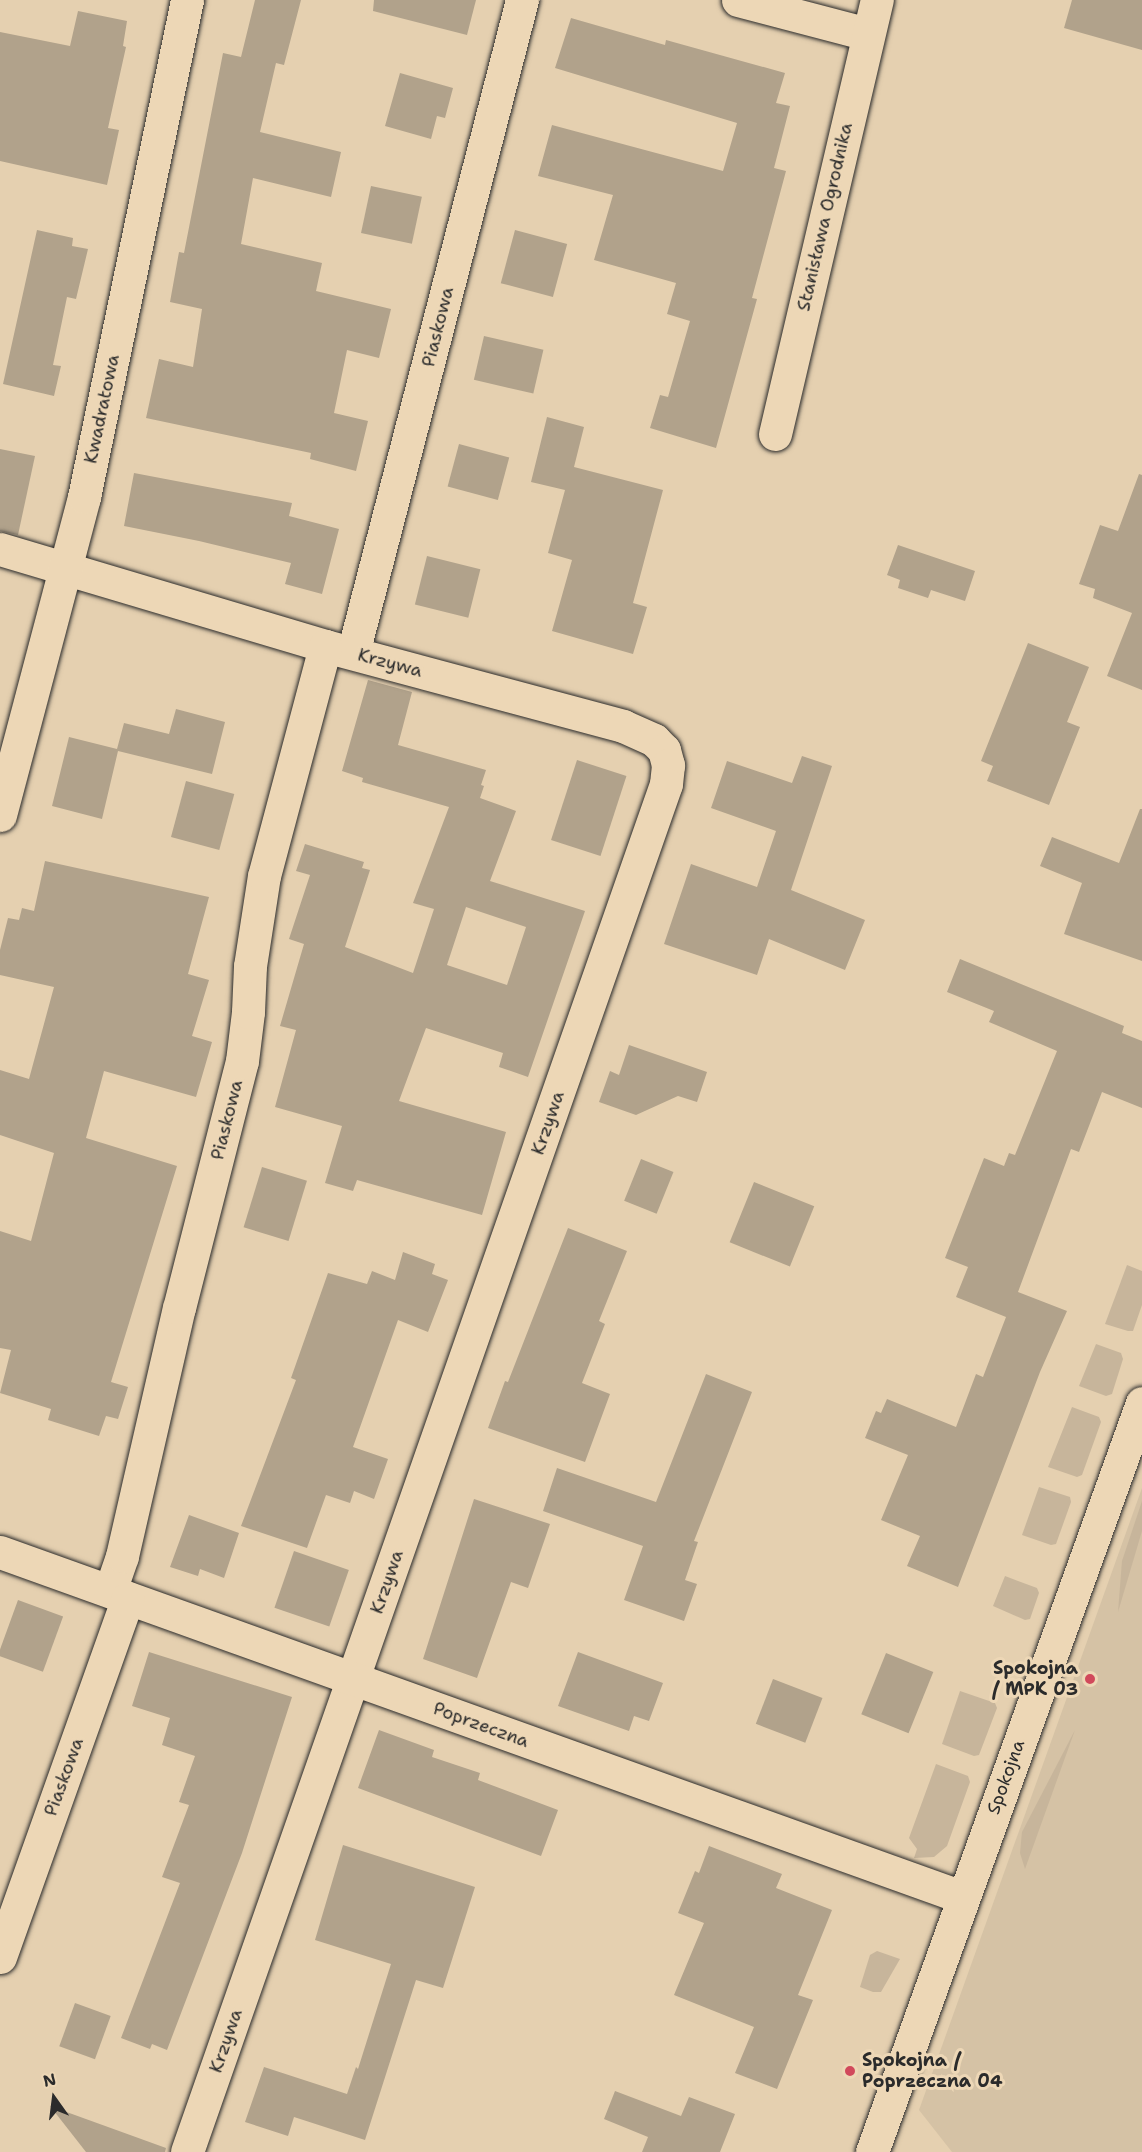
<!DOCTYPE html>
<meta charset="utf-8">
<style>
body{margin:0}
#map{position:relative;width:1142px;height:2152px;overflow:hidden;background:#e5d0b0;font-family:"Shantell Sans",sans-serif}
div>[style]{position:absolute}
[style*='--x']{left:calc(var(--x)*1px);top:calc(var(--y)*1px);width:calc(var(--w)*1px);rotate:calc(var(--a)*1deg)}
.built>*{inset:0;background:#d5c2a5}
.green>*{inset:0;background:#c7b59b}
.building>*{inset:0;background:#b1a28b;transform-origin:0 0}
.roads{filter:drop-shadow(0 0 2px #2b2b2b) drop-shadow(0 0 2px #2b2b2b)}
.minor>*{height:33px;margin:-16.5px;padding:0 16.5px;transform-origin:16.5px;border-radius:16.5px;background:#edd7b6}
.tertiary>*{height:33px;margin:-16.5px;padding:0 16.5px;transform-origin:16.5px;border-radius:16.5px;background:#edd7b6}
.dots>*{width:16px;height:16px;translate:-50% -50%;box-sizing:border-box;border:3px solid #edd7b6;border-radius:50%}
span{translate:-50% -50%;white-space:nowrap;text-align:center;line-height:1.15;-webkit-text-stroke:6px #edd7b6;paint-order:stroke}
.street-label{font-size:18px;color:#2b2b2b}
.poi-label{font-size:18px;color:#2b2b2b;font-weight:700}
.right{translate:-100% -50%;text-align:right}
.left{translate:0 -50%;text-align:left}
.north{position:absolute;left:24px;top:2068px;width:60px;height:60px;-webkit-text-stroke:4px #edd7b6;paint-order:stroke;rotate:346deg;font-size:16px;font-weight:700;line-height:24px;text-align:center;color:#2b2b2b}
.north::after{content:'';display:block;margin:auto;width:21px;height:27px;background:#2b2b2b;clip-path:polygon(50% 0,100% 100%,50% 72%,0 100%)}
</style>
<div id="map">
<div class="built">
<div style="clip-path:polygon(1142px 1488px,1142px 2152px,952px 2152px,919px 2110px)"></div>
</div>
<div class="green">
<div style="clip-path:polygon(1127px 1265px,1142px 1271px,1142px 1305px,1133px 1331px,1128px 1331px,1105px 1324px)"></div>
<div style="clip-path:polygon(1096px 1344px,1121px 1353px,1123px 1359px,1112px 1394px,1106px 1396px,1079px 1386px)"></div>
<div style="clip-path:polygon(1072px 1407px,1099px 1417px,1101px 1422px,1082px 1475px,1077px 1477px,1048px 1467px)"></div>
<div style="clip-path:polygon(1039px 1487px,1070px 1497px,1071px 1502px,1056px 1544px,1051px 1545px,1022px 1535px)"></div>
<div style="clip-path:polygon(1142px 1501px,1142px 1531px,1118px 1612px,1122px 1561px)"></div>
<div style="clip-path:polygon(1005px 1576px,1037px 1588px,1039px 1593px,1030px 1619px,1025px 1620px,993px 1606px)"></div>
<div style="clip-path:polygon(960px 1691px,995px 1703px,997px 1708px,979px 1755px,974px 1756px,942px 1744px)"></div>
<div style="clip-path:polygon(1075px 1730px,1025px 1869px,1020px 1853px,1022px 1832px)"></div>
<div style="clip-path:polygon(936px 1764px,968px 1776px,970px 1782px,947px 1846px,934px 1857px,914px 1858px,917px 1849px,909px 1838px)"></div>
<div style="clip-path:polygon(877px 1951px,900px 1959px,881px 1992px,873px 1992px,860px 1987px,870px 1955px)"></div>
</div>
<div class="building">
<div style="clip-path:polygon(255px 0,301px 0,284px 65px,276px 63px,260px 132px,341px 152px,331px 197px,253px 178px,241px 244px,322px 263px,316px 291px,391px 309px,379px 358px,347px 350px,334px 413px,368px 421px,356px 471px,310px 459px,311px 453px,146px 418px,159px 359px,193px 367px,202px 309px,170px 302px,179px 252px,184px 253px,223px 53px,241px 57px)"></div>
<div style="clip-path:polygon(374px 0,476px 0,467px 35px,373px 11px)"></div>
<div style="clip-path:polygon(1072px 0,1142px 0,1142px 50px,1064px 28px)"></div>
<div style="clip-path:polygon(78px 11px,127px 21px,123px 46px,126px 47px,108px 128px,119px 130px,107px 185px,0 161px,0 32px,70px 46px)"></div>
<div style="clip-path:polygon(571px 18px,665px 45px,666px 40px,785px 73px,776px 103px,790px 106px,774px 168px,786px 171px,752px 298px,757px 299px,716px 448px,650px 428px,660px 395px,668px 397px,690px 321px,667px 314px,676px 283px,594px 260px,613px 195px,538px 176px,552px 125px,723px 171px,737px 123px,555px 68px)"></div>
<div style="clip-path:polygon(400px 73px,453px 88px,445px 118px,437px 116px,431px 139px,385px 126px)"></div>
<div style="left:371px;top:186px;width:52px;height:48px;rotate:12deg"></div>
<div style="clip-path:polygon(37px 230px,73px 238px,72px 246px,88px 249px,76px 299px,67px 297px,53px 365px,61px 366px,54px 396px,3px 384px)"></div>
<div style="left:515px;top:230px;width:54px;height:55px;rotate:15deg"></div>
<div style="left:484px;top:336px;width:61px;height:45px;rotate:13deg"></div>
<div style="clip-path:polygon(547px 417px,584px 427px,574px 467px,663px 490px,633px 603px,647px 607px,633px 654px,552px 631px,572px 560px,548px 553px,565px 490px,531px 482px)"></div>
<div style="left:459px;top:444px;width:52px;height:44px;rotate:15deg"></div>
<div style="clip-path:polygon(0 449px,35px 456px,18px 535px,0 531px)"></div>
<div style="clip-path:polygon(134px 473px,292px 503px,289px 516px,339px 529px,322px 594px,285px 584px,291px 563px,199px 541px,124px 526px)"></div>
<div style="clip-path:polygon(1139px 474px,1142px 475px,1142px 690px,1107px 676px,1132px 613px,1093px 598px,1095px 589px,1079px 584px,1100px 525px,1118px 531px)"></div>
<div style="clip-path:polygon(898px 545px,975px 571px,965px 601px,931px 590px,928px 598px,898px 588px,900px 580px,887px 575px)"></div>
<div style="left:427px;top:556px;width:55px;height:50px;rotate:14deg"></div>
<div style="clip-path:polygon(1028px 643px,1089px 667px,1067px 722px,1080px 727px,1049px 805px,987px 781px,993px 766px,981px 761px)"></div>
<div style="clip-path:polygon(evenodd,368px 680px,412px 692px,398px 745px,486px 770px,481px 785px,484px 786px,480px 798px,516px 811px,490px 881px,585px 911px,528px 1077px,499px 1067px,503px 1053px,426px 1028px,399px 1101px,506px 1132px,482px 1215px,357px 1180px,353px 1191px,325px 1183px,342px 1126px,275px 1107px,296px 1030px,280px 1026px,304px 944px,289px 939px,310px 875px,296px 871px,305px 844px,364px 862px,362px 868px,370px 870px,345px 947px,413px 973px,434px 909px,413px 903px,449px 807px,362px 782px,363px 778px,342px 771px,368px 680px,466px 907px,526px 927px,507px 985px,447px 965px,466px 907px)"></div>
<div style="clip-path:polygon(176px 709px,225px 722px,212px 774px,118px 751px,102px 819px,52px 806px,69px 737px,117px 749px,124px 723px,169px 734px)"></div>
<div style="clip-path:polygon(802px 756px,832px 766px,791px 890px,865px 920px,845px 970px,769px 939px,757px 975px,664px 944px,691px 864px,757px 887px,776px 831px,711px 808px,727px 761px,792px 783px)"></div>
<div style="left:577px;top:760px;width:52px;height:84px;rotate:18deg"></div>
<div style="left:186px;top:781px;width:50px;height:58px;rotate:15deg"></div>
<div style="clip-path:polygon(1140px 809px,1142px 809px,1142px 961px,1064px 934px,1082px 883px,1040px 866px,1052px 837px,1119px 863px)"></div>
<div style="clip-path:polygon(45px 861px,209px 897px,188px 974px,209px 980px,192px 1036px,212px 1042px,196px 1097px,104px 1071px,86px 1138px,177px 1166px,111px 1382px,128px 1387px,118px 1419px,106px 1416px,99px 1436px,48px 1420px,51px 1409px,0 1393px,11px 1350px,0 1348px,0 1231px,31px 1241px,54px 1153px,0 1135px,0 1070px,29px 1079px,54px 987px,0 975px,0 950px,8px 918px,19px 920px,22px 908px,34px 911px)"></div>
<div style="clip-path:polygon(960px 959px,1124px 1026px,1122px 1033px,1142px 1041px,1142px 1108px,1102px 1092px,1079px 1152px,1071px 1149px,1018px 1292px,1067px 1311px,1040px 1372px,958px 1587px,907px 1566px,920px 1536px,881px 1520px,908px 1455px,865px 1438px,876px 1411px,881px 1413px,887px 1399px,956px 1427px,976px 1374px,983px 1377px,1006px 1317px,956px 1297px,968px 1267px,945px 1258px,984px 1158px,1004px 1166px,1009px 1153px,1015px 1155px,1057px 1051px,989px 1022px,994px 1011px,947px 992px)"></div>
<div style="clip-path:polygon(629px 1045px,707px 1072px,697px 1102px,678px 1096px,636px 1115px,599px 1102px,610px 1071px,619px 1075px)"></div>
<div style="left:641px;top:1159px;width:35px;height:45px;rotate:22deg"></div>
<div style="left:262px;top:1167px;width:47px;height:63px;rotate:17deg"></div>
<div style="left:754px;top:1182px;width:65px;height:65px;rotate:22deg"></div>
<div style="clip-path:polygon(568px 1228px,627px 1251px,599px 1321px,605px 1324px,582px 1383px,610px 1394px,585px 1462px,488px 1428px,505px 1381px,508px 1382px)"></div>
<div style="clip-path:polygon(403px 1252px,435px 1264px,432px 1274px,448px 1280px,428px 1332px,398px 1320px,353px 1447px,388px 1459px,374px 1499px,354px 1491px,350px 1503px,326px 1495px,307px 1548px,241px 1526px,296px 1380px,291px 1378px,328px 1273px,367px 1284px,372px 1271px,395px 1280px)"></div>
<div style="clip-path:polygon(706px 1374px,752px 1392px,694px 1541px,698px 1542px,685px 1580px,697px 1584px,684px 1621px,624px 1600px,643px 1546px,543px 1511px,557px 1468px,656px 1502px)"></div>
<div style="clip-path:polygon(474px 1499px,550px 1524px,528px 1588px,511px 1582px,477px 1678px,423px 1659px)"></div>
<div style="clip-path:polygon(189px 1515px,239px 1533px,224px 1578px,200px 1569px,198px 1576px,170px 1567px)"></div>
<div style="left:294px;top:1551px;width:58px;height:60px;rotate:19deg"></div>
<div style="left:18px;top:1600px;width:48px;height:59px;rotate:20deg"></div>
<div style="clip-path:polygon(149px 1652px,292px 1697px,242px 1853px,167px 2050px,152px 2044px,150px 2049px,121px 2038px,180px 1883px,162px 1877px,189px 1805px,179px 1802px,195px 1756px,162px 1745px,170px 1718px,132px 1706px)"></div>
<div style="clip-path:polygon(578px 1652px,663px 1683px,649px 1721px,634px 1716px,629px 1731px,558px 1706px)"></div>
<div style="left:886px;top:1653px;width:51px;height:66px;rotate:22deg"></div>
<div style="left:773px;top:1679px;width:53px;height:48px;rotate:21deg"></div>
<div style="clip-path:polygon(379px 1730px,434px 1750px,432px 1757px,480px 1773px,478px 1780px,558px 1810px,541px 1856px,358px 1788px)"></div>
<div style="clip-path:polygon(343px 1845px,475px 1887px,443px 1988px,416px 1980px,365px 2140px,294px 2117px,288px 2136px,245px 2122px,264px 2067px,347px 2094px,356px 2067px,358px 2069px,391px 1964px,315px 1940px)"></div>
<div style="clip-path:polygon(709px 1846px,782px 1874px,776px 1888px,832px 1910px,798px 1995px,813px 2000px,777px 2089px,735px 2073px,754px 2027px,674px 1995px,704px 1923px,678px 1913px,695px 1871px,699px 1873px)"></div>
<div style="left:75px;top:2003px;width:38px;height:46px;rotate:20deg"></div>
<div style="clip-path:polygon(615px 2091px,681px 2116px,689px 2097px,735px 2114px,720px 2152px,642px 2152px,648px 2137px,604px 2119px)"></div>
<div style="clip-path:polygon(50px 2106px,166px 2148px,165px 2152px,86px 2152px)"></div>
</div>
<div class="roads">
<div class="minor">
<div style="--x:738;--y:0;--w:134;--a:14.7"></div>
<div style="--x:775;--y:434;--w:446;--a:-76.8"></div>
<div style="--x:0;--y:549;--w:339;--a:16.6"></div>
<div style="--x:325;--y:646;--w:309;--a:15"></div>
<div style="--x:623;--y:726;--w:34;--a:24"></div>
<div style="--x:654;--y:740;--w:14;--a:45"></div>
<div style="--x:664;--y:750;--w:16;--a:75"></div>
<div style="--x:668;--y:765;--w:19;--a:96"></div>
<div style="--x:666;--y:784;--w:1449;--a:109.3"></div>
<div style="--x:353;--y:653;--w:675;--a:-75.49"></div>
<div style="--x:0;--y:815;--w:329;--a:-75.2"></div>
<div style="--x:84;--y:497;--w:508;--a:-78.29"></div>
<div style="--x:0;--y:1552;--w:1022;--a:19.73"></div>
<div style="--x:110;--y:1591;--w:37;--a:-71"></div>
<div style="--x:122;--y:1556;--w:254;--a:-77.1"></div>
<div style="--x:179;--y:1308;--w:255;--a:-75.7"></div>
<div style="--x:242;--y:1061;--w:49;--a:-83"></div>
<div style="--x:248;--y:1012;--w:46;--a:-87.5"></div>
<div style="--x:250;--y:966;--w:91;--a:-81.2"></div>
<div style="--x:264;--y:876;--w:238;--a:-75.1"></div>
<div style="--x:0;--y:1957;--w:381;--a:-70.4"></div>
</div>
<div class="tertiary">
<div style="--x:872;--y:2152;--w:796;--a:-70.18"></div>
</div>
</div>
<div class="dots">
<div style="left:1090px;top:1679px;background:#d1495b"></div>
<div style="left:850px;top:2071px;background:#d1495b"></div>
</div>
<div class="street-label">
<span style="left:825px;top:217px;rotate:-77deg">Stanisława Ogrodnika</span>
<span style="left:438px;top:327px;rotate:-76deg">Piaskowa</span>
<span style="left:102px;top:409px;rotate:-78deg">Kwadratowa</span>
<span style="left:390px;top:663px;rotate:15deg">Krzywa</span>
<span style="left:227px;top:1120px;rotate:-76deg">Piaskowa</span>
<span style="left:548px;top:1123px;rotate:-71deg">Krzywa</span>
<span style="left:387px;top:1582px;rotate:-71deg">Krzywa</span>
<span style="left:481px;top:1725px;rotate:20deg">Poprzeczna</span>
<span style="left:64px;top:1777px;rotate:-70deg">Piaskowa</span>
<span style="left:1006px;top:1777px;rotate:-70deg">Spokojna</span>
<span style="left:226px;top:2041px;rotate:-71deg">Krzywa</span>
</div>
<div class="poi-label">
<span class="right" style="left:1078px;top:1679px">Spokojna<br>/ MPK 03</span>
<span class="left" style="left:862px;top:2071px">Spokojna /<br>Poprzeczna 04</span>
</div>
<div class="north">N</div>
</div>
